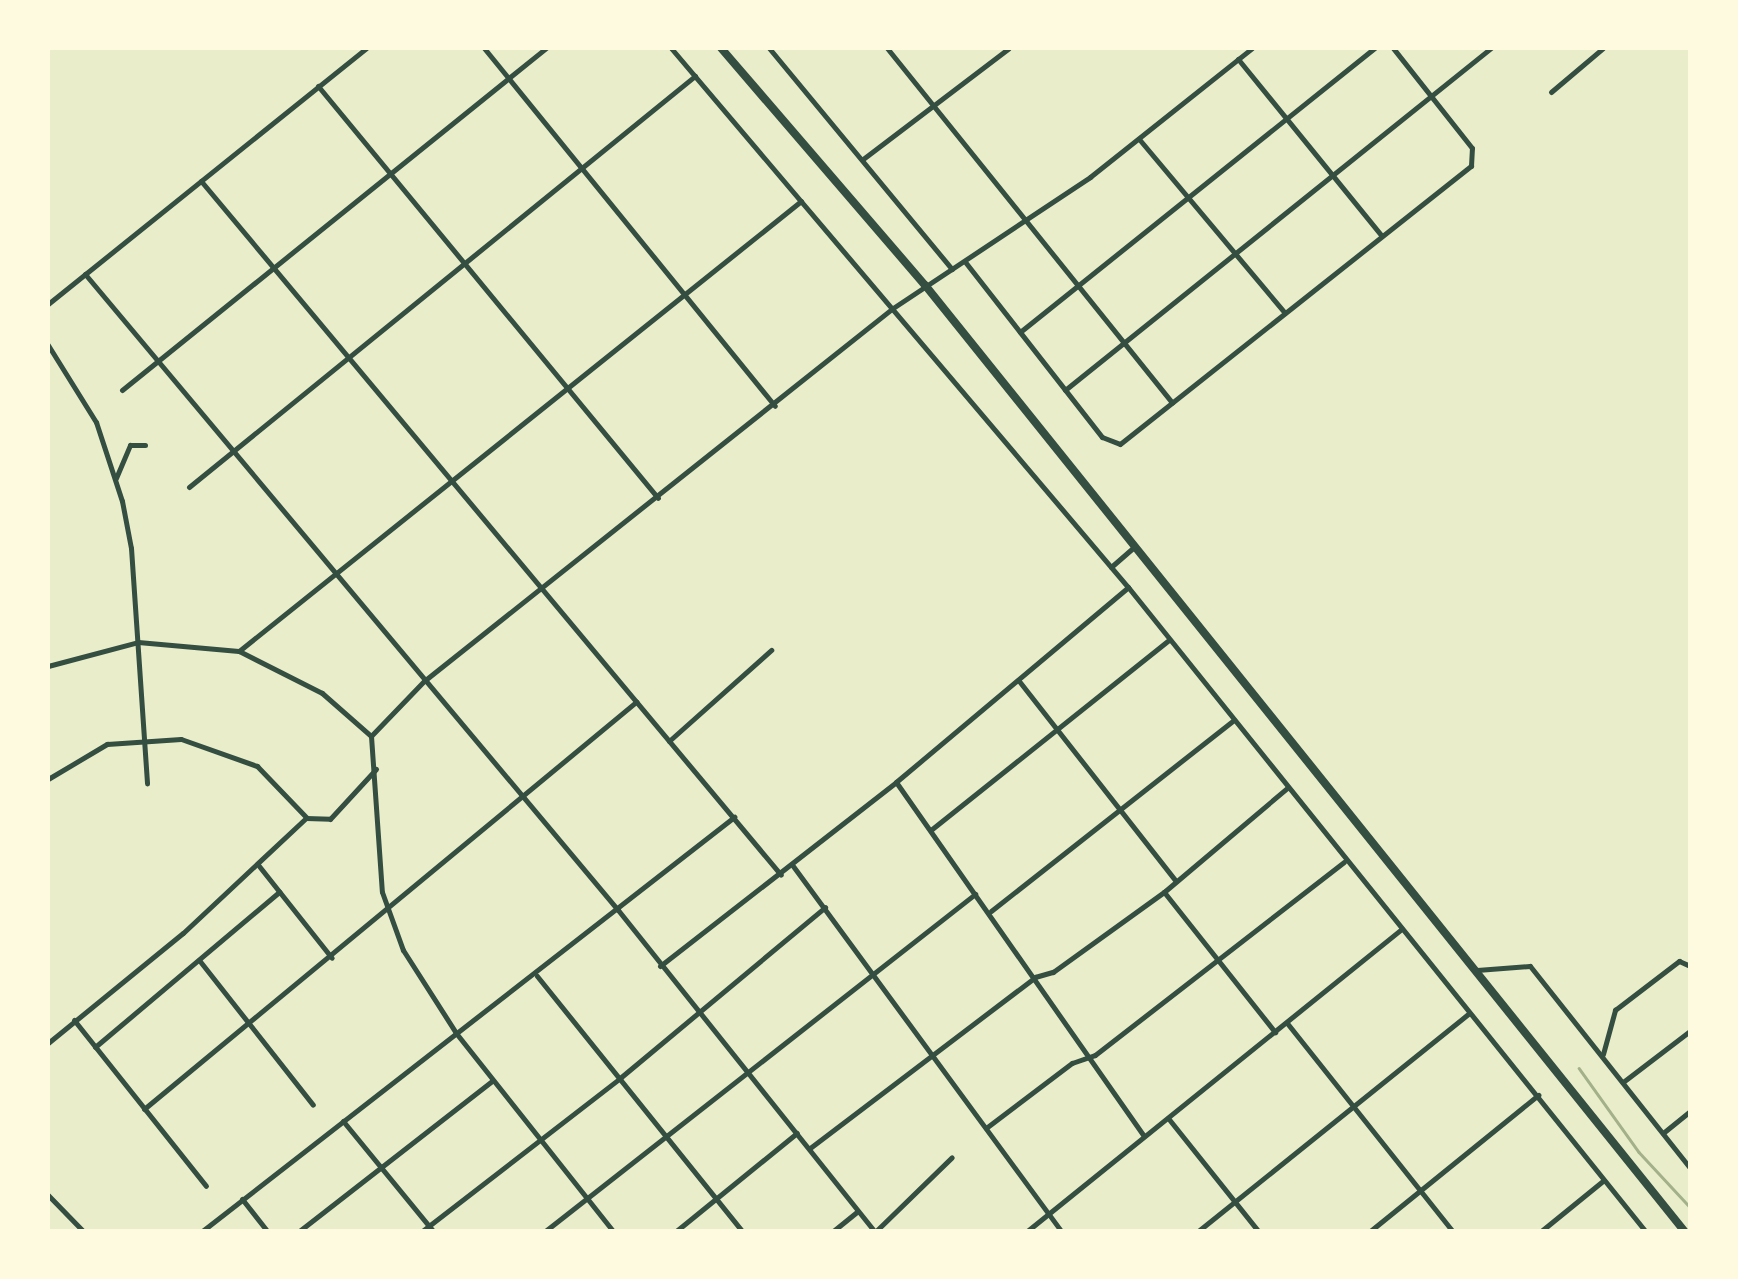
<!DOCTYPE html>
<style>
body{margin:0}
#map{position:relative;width:1738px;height:1279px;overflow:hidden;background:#e9edc9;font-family:Lato,sans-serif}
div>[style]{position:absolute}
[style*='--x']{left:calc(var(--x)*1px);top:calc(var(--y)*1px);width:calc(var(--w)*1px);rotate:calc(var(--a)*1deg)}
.stream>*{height:2.5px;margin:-1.25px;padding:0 1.25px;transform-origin:1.25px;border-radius:1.25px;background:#a3b18a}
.minor>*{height:5px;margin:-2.5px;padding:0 2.5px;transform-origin:2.5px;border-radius:2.5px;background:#344e41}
.primary>*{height:8px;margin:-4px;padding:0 4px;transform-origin:4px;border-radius:4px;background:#344e41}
span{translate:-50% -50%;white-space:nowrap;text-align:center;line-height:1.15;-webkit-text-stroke:8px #fefae0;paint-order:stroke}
.frame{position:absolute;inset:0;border:50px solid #fefae0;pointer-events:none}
</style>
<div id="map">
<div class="stream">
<div style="--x:1579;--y:1068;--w:103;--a:54.5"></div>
<div style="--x:1639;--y:1152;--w:75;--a:47.2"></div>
</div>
<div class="minor">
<div style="--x:484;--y:48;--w:461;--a:50.9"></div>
<div style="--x:671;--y:48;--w:707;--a:49.71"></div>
<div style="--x:1128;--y:587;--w:827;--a:51.23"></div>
<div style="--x:769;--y:48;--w:287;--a:50.4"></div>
<div style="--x:887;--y:48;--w:455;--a:51.2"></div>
<div style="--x:1238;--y:59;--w:227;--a:50.9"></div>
<div style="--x:318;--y:86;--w:534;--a:50.47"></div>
<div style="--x:1551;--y:92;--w:68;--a:-40.2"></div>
<div style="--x:1139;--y:139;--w:227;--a:50"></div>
<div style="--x:863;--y:159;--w:183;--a:-37.2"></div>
<div style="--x:201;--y:181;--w:904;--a:50.11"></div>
<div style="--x:966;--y:263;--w:221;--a:52"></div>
<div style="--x:1102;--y:437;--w:19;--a:21"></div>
<div style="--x:1120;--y:444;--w:448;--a:-38.4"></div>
<div style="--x:1471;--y:166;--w:18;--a:-87"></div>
<div style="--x:1472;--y:148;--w:127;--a:-128.3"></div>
<div style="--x:85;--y:274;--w:830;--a:50.04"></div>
<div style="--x:618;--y:910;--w:412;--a:51.4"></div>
<div style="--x:875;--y:1232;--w:107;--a:-44.2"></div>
<div style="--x:48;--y:304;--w:408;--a:-38.8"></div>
<div style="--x:1020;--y:332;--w:455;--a:-38.7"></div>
<div style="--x:48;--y:345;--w:91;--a:58.1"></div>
<div style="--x:96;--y:422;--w:83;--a:71.8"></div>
<div style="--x:122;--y:501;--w:48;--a:79.2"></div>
<div style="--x:131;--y:548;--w:236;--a:86.1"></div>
<div style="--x:122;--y:390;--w:545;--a:-38.89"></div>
<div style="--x:1065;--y:390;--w:546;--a:-38.76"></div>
<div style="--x:116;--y:478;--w:36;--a:-67"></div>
<div style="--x:130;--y:445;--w:15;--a:0"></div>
<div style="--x:189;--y:487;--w:652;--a:-39.09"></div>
<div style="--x:1111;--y:567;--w:32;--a:-41"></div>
<div style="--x:239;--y:651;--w:720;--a:-38.68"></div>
<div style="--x:48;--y:666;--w:93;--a:-14.9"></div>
<div style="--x:138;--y:642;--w:101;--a:5.1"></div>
<div style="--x:239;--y:651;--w:93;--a:26.8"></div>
<div style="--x:322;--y:693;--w:65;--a:41.3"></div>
<div style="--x:371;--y:736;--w:156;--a:86"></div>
<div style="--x:382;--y:892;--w:62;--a:70.1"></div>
<div style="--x:403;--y:950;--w:98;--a:57.4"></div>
<div style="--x:456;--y:1033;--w:254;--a:51.6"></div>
<div style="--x:1019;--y:681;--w:254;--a:51.9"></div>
<div style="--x:371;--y:736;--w:76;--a:-46.1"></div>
<div style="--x:424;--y:681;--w:599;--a:-38.5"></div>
<div style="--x:893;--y:308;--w:237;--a:-33.6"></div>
<div style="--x:1090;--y:177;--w:207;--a:-38.5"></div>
<div style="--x:669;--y:741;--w:137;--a:-41.7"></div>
<div style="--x:48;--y:779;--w:69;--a:-30.7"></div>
<div style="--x:107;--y:744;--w:74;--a:-3.9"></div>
<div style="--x:181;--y:739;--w:81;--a:19.6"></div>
<div style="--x:257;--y:766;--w:71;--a:46.1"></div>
<div style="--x:896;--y:782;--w:431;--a:55"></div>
<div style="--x:932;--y:829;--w:303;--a:-38.6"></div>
<div style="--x:259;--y:866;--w:117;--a:51.6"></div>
<div style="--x:793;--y:866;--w:454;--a:53.7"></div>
<div style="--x:1164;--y:892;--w:179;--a:51.6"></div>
<div style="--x:991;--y:911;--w:309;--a:-38.2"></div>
<div style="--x:199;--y:960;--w:184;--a:51.8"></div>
<div style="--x:660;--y:966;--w:299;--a:-37.9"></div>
<div style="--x:896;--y:782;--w:303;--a:-40"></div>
<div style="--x:1477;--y:970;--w:53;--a:-4.3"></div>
<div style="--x:1530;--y:966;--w:258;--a:51.6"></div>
<div style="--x:537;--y:976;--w:329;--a:51.2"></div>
<div style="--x:74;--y:1020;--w:212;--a:51.5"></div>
<div style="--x:1287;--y:1023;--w:267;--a:51.5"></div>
<div style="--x:48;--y:1043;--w:174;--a:-39.2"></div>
<div style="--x:183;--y:933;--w:168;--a:-43.1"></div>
<div style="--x:306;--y:818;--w:24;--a:2"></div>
<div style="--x:330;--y:819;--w:68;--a:-47.4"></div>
<div style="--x:95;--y:1047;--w:241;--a:-40.1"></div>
<div style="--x:1603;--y:1054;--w:46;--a:-74.7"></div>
<div style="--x:1615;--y:1010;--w:81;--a:-37.4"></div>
<div style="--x:1679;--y:961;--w:12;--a:24"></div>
<div style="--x:1623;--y:1082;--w:84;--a:-37.3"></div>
<div style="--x:144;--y:1109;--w:639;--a:-39.6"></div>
<div style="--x:1168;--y:1118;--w:146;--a:51.4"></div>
<div style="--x:343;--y:1121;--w:144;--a:50.7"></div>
<div style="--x:986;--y:1128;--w:108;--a:-37.1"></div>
<div style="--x:1072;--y:1063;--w:24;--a:-19"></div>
<div style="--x:1095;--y:1055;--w:315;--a:-37.8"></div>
<div style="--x:1663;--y:1133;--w:35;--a:-39"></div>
<div style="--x:810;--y:1148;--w:283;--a:-37.2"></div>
<div style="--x:1035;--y:977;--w:19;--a:-16"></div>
<div style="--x:1053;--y:972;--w:137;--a:-35.8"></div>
<div style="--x:1164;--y:892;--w:161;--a:-40.2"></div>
<div style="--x:48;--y:1195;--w:52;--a:45.8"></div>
<div style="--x:242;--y:1199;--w:42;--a:51.8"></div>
<div style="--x:201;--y:1232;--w:676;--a:-37.9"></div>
<div style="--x:298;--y:1232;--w:247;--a:-37.9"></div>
<div style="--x:421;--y:1232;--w:252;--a:-37.7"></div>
<div style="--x:620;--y:1078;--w:267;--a:-39.8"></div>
<div style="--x:544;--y:1232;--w:548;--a:-38.1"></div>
<div style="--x:675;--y:1232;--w:157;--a:-39.1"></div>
<div style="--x:832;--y:1232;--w:33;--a:-39"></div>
<div style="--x:1026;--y:1232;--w:482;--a:-38.9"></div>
<div style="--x:1197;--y:1232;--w:349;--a:-38.8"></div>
<div style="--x:1369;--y:1232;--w:218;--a:-39"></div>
<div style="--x:1540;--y:1232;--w:82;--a:-39.1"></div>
</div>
<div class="primary">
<div style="--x:721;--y:48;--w:313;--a:49.3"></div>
<div style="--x:925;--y:285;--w:1214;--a:51.25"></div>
</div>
<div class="frame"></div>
</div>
